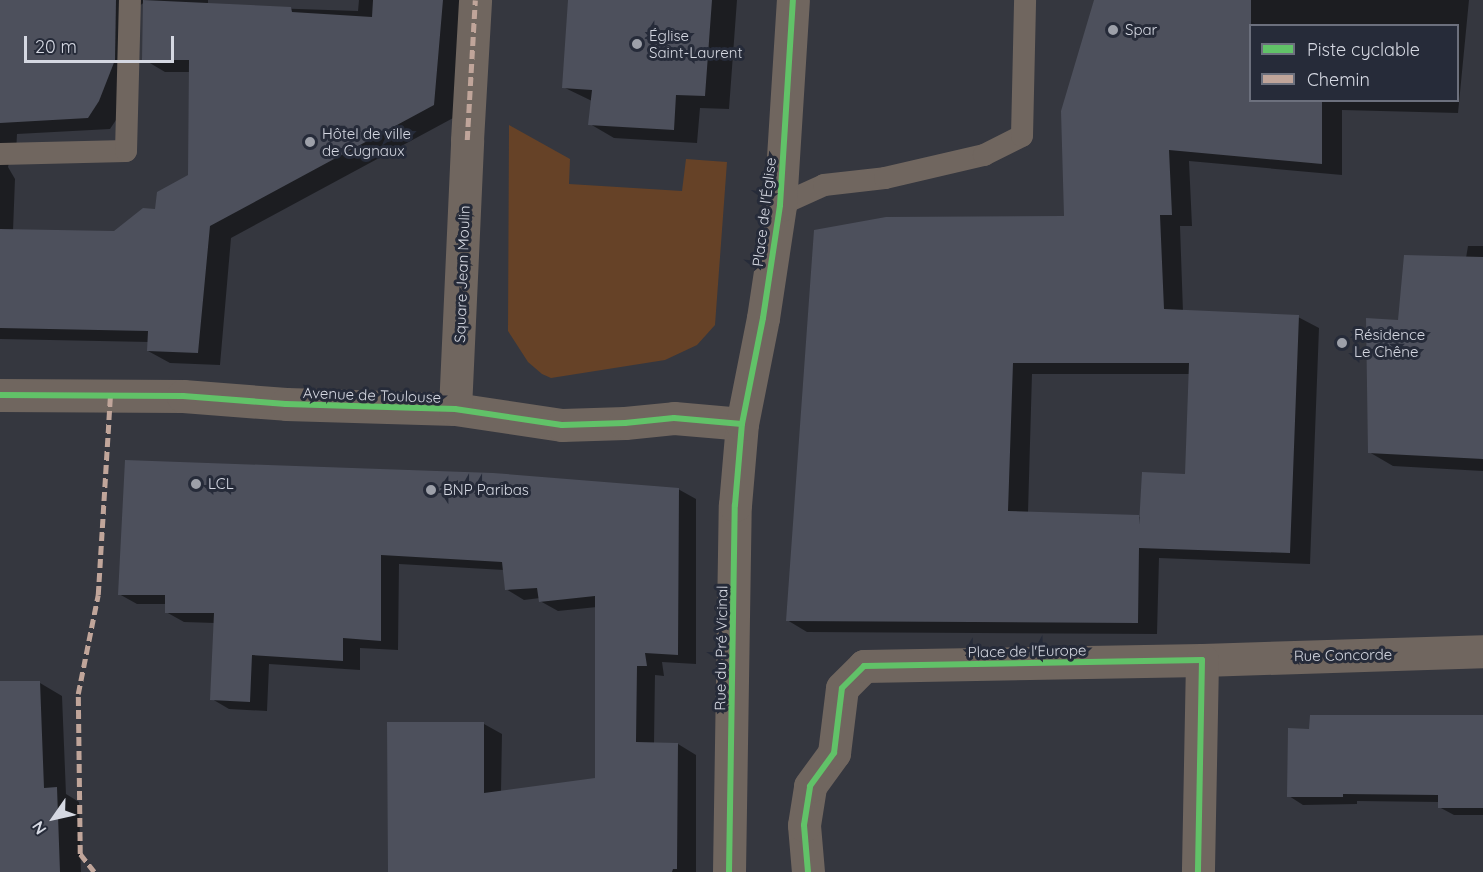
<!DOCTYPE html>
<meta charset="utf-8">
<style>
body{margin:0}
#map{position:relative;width:1483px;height:872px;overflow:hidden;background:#35373f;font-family:Quicksand,sans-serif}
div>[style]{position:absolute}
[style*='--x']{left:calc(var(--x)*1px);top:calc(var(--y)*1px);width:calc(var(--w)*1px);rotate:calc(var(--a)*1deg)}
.green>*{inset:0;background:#664227}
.shadow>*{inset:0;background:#0007}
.building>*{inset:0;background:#4d505c}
.service>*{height:22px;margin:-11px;padding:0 11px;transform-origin:11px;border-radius:11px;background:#70665f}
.pedestrian>*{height:33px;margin:-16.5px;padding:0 16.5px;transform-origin:16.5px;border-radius:16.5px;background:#70665f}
.minor>*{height:33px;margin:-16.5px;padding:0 16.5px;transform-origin:16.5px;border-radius:16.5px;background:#70665f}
.quiet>*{height:4.5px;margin-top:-2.25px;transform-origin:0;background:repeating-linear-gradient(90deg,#c0a59a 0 9px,transparent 0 13.5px)}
.cycleway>*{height:6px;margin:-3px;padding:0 3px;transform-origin:3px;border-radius:3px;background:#61c268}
.dots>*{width:16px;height:16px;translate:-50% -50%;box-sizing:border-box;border:3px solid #262b39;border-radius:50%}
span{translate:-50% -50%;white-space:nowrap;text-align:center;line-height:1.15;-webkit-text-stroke:6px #262b39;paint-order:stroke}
.poi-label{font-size:15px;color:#d5d8e2}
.left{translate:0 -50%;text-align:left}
.street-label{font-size:15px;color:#d5d8e2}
.legend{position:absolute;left:1249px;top:24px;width:210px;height:78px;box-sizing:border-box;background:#262b39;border:2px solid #6c707d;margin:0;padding:8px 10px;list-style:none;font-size:18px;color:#d5d8e2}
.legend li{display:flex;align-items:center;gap:12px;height:30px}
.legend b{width:30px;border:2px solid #6c707d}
.north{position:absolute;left:24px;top:788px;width:60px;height:60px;-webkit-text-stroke:4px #262b39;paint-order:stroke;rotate:236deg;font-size:16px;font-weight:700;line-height:24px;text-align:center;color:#d5d8e2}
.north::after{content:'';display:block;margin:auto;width:21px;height:27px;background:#d5d8e2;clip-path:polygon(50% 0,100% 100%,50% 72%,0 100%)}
.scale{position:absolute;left:24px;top:36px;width:150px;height:27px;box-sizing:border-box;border:3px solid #d5d8e2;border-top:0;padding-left:8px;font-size:18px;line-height:21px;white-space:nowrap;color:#d5d8e2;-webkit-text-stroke:4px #262b39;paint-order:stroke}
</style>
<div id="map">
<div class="green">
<div style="clip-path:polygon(509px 125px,570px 159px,569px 184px,682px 191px,686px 159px,727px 162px,715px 325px,697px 345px,665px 360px,551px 378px,542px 374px,528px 362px,508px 331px)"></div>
</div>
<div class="shadow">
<div style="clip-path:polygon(evenodd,0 0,208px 0,208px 6px,358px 11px,359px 0,465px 0,455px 117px,231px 238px,220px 365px,170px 363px,148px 351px,149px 342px,0 339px,0 0,145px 2px,143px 59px,165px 72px,190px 72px,190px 176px,157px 211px,114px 232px,13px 231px,15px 179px,8px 167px,10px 159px,16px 154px,17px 134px,110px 129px,120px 114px,139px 6px,145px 2px)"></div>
<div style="clip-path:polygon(570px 0,737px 0,729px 109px,700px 108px,697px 143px,614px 138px,590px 124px,592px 101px,563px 87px)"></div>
<div style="clip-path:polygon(evenodd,1096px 0,1469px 0,1458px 113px,1342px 110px,1342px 175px,1189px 161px,1192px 226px,1180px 226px,1183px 312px,1298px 317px,1319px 328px,1310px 564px,1159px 558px,1157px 634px,807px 632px,787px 620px,1065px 217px,1096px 0,1250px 26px,1458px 26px,1458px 100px,1250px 100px,1250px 26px,1096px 0,1032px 374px,1190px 374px,1186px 475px,1141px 517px,1028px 513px,1032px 374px)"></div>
<div style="clip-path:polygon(1468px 246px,1483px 246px,1483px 471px,1393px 466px,1369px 452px,1399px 321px,1466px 258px)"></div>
<div style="clip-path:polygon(678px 489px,696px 499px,696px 664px,662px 662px,664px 676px,655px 675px,654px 744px,678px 744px,696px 755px,696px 872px,390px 872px,389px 724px,484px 724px,502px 734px,501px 792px,597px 779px,597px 607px,558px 611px,540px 601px,540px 598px,524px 600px,506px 589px,504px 570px,399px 564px,398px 650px,360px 648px,360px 670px,269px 664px,267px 711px,229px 709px,212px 699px,215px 623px,184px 622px,166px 612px,166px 604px,137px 604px,119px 594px)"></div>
<div style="clip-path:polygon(0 683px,40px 683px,62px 696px,66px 794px,79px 802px,81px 872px,0 872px)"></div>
<div style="clip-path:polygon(1483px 715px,1483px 815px,1454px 815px,1439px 807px,1439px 802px,1357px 801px,1357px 804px,1303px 805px,1289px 796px,1311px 730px)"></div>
</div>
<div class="building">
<div style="clip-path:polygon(0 0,116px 0,115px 60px,99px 101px,88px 118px,0 123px)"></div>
<div style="clip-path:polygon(143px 0,291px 7px,292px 12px,372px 17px,373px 0,443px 0,434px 105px,210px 226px,198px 353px,147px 351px,148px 331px,0 328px,0 229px,114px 231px,143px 208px,155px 209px,157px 192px,188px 175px,189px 60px,142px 60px)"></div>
<div style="clip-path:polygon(568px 0,712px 0,705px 96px,676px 95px,674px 130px,588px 125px,592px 90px,562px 88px)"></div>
<div style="clip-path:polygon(evenodd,1094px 0,1251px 0,1251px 100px,1322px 100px,1322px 164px,1169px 150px,1172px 215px,1160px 215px,1164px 309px,1299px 315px,1290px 553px,1139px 548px,1138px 623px,786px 621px,814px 230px,886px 217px,1064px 216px,1061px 111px,1094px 0,1013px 363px,1189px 363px,1185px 474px,1142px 472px,1139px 525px,1139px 515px,1008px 511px,1013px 363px)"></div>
<div style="clip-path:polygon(1404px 255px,1483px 257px,1483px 459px,1368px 453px,1366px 318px,1398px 320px)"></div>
<div style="clip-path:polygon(125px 460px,493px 473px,679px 488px,678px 655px,645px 653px,647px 666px,637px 666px,636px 742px,678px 743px,677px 869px,673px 869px,672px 872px,388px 872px,387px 722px,484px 722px,484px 793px,595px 778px,595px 596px,539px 602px,537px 588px,505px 590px,502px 562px,381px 555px,381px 641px,343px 638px,343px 661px,252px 655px,250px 702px,210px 700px,214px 613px,165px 613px,165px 595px,118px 595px)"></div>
<div style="clip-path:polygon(0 681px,40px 681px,44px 788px,57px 787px,60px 872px,0 872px)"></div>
<div style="clip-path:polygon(1310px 715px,1483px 715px,1483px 808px,1438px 808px,1438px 795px,1343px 794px,1343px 797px,1287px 797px,1288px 728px,1309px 729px)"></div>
</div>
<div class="service">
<div style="--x:0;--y:154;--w:126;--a:-1.4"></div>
<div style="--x:126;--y:151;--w:151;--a:-88.5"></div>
<div style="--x:780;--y:205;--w:48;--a:-24.4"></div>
<div style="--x:824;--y:185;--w:61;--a:-6.5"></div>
<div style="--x:885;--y:178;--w:102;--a:-13.1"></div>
<div style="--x:984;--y:155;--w:42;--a:-26.6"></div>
<div style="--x:1022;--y:136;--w:136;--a:-88.7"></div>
</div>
<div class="pedestrian">
<div style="--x:467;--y:140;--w:140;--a:-86.7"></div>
</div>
<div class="minor">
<div style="--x:0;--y:395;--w:183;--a:0.3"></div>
<div style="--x:183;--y:396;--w:103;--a:4.4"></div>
<div style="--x:286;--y:404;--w:169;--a:1.7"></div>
<div style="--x:455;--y:409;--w:108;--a:8.5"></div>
<div style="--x:562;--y:425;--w:63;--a:-1.8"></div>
<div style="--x:625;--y:423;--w:49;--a:-5.8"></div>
<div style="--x:674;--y:418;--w:68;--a:5"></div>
<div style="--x:455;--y:409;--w:269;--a:-87.4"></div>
<div style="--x:1202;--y:660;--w:281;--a:-1.8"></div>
<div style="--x:729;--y:872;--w:367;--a:-89.1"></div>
<div style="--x:735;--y:505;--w:81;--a:-85.1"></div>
<div style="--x:742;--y:424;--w:108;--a:-78.8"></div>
<div style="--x:763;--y:318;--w:114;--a:-81.4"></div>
<div style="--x:780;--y:205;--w:205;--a:-86.4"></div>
<div style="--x:808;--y:872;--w:47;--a:-94.9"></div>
<div style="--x:804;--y:825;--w:39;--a:-81"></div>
<div style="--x:810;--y:786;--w:41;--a:-54"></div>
<div style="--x:834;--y:753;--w:65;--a:-83"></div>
<div style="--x:842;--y:688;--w:31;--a:-45"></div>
<div style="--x:864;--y:666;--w:338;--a:-1"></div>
<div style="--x:1202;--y:660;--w:212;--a:91.1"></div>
</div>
<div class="quiet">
<div style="--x:467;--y:140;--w:140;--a:-86.7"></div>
<div style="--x:94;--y:872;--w:23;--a:-128"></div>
<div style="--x:80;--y:854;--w:160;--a:-90.7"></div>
<div style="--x:78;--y:694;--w:101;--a:-78.6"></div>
<div style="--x:98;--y:595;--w:199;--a:-86.5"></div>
</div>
<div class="cycleway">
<div style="--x:0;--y:395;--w:183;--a:0.3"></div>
<div style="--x:183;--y:396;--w:103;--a:4.4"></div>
<div style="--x:286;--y:404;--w:169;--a:1.7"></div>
<div style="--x:455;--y:409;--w:108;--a:8.5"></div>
<div style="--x:562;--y:425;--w:63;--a:-1.8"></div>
<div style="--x:625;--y:423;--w:49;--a:-5.8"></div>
<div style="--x:674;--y:418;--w:68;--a:5"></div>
<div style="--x:729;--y:872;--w:367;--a:-89.1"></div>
<div style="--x:735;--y:505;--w:81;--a:-85.1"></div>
<div style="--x:742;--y:424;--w:108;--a:-78.8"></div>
<div style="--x:763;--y:318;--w:114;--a:-81.4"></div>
<div style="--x:780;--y:205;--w:205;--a:-86.4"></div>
<div style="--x:808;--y:872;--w:47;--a:-94.9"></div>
<div style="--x:804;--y:825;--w:39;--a:-81"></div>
<div style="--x:810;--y:786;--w:41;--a:-54"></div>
<div style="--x:834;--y:753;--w:65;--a:-83"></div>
<div style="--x:842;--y:688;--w:31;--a:-45"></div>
<div style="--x:864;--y:666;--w:338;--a:-1"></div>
<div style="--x:1202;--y:660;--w:212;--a:91.1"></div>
</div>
<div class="dots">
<div style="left:1113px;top:30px;background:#9da0a9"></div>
<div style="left:637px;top:44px;background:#9da0a9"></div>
<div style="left:310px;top:142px;background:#9da0a9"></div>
<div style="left:1342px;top:343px;background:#9da0a9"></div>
<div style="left:196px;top:484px;background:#9da0a9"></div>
<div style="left:431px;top:490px;background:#9da0a9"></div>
</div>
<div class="poi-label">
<span class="left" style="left:1125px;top:30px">Spar</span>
<span class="left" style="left:649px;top:44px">Église<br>Saint-Laurent</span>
<span class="left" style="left:322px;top:142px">Hôtel de ville<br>de Cugnaux</span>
<span class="left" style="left:1354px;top:343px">Résidence<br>Le Chêne</span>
<span class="left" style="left:208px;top:484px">LCL</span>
<span class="left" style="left:443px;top:490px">BNP Paribas</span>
</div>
<div class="street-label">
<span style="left:764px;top:212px;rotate:-83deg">Place de l'Église</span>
<span style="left:462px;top:274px;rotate:-88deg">Square Jean Moulin</span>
<span style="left:372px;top:395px;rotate:2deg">Avenue de Toulouse</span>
<span style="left:721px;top:648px;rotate:-89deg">Rue du Pré Vicinal</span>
<span style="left:1027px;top:651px;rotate:-1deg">Place de l'Europe</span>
<span style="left:1343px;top:655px;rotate:-1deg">Rue Concorde</span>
</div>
<ul class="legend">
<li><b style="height:8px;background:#61c268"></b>Piste cyclable</li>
<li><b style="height:8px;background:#c0a59a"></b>Chemin</li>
</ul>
<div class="north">N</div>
<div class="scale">20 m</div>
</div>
